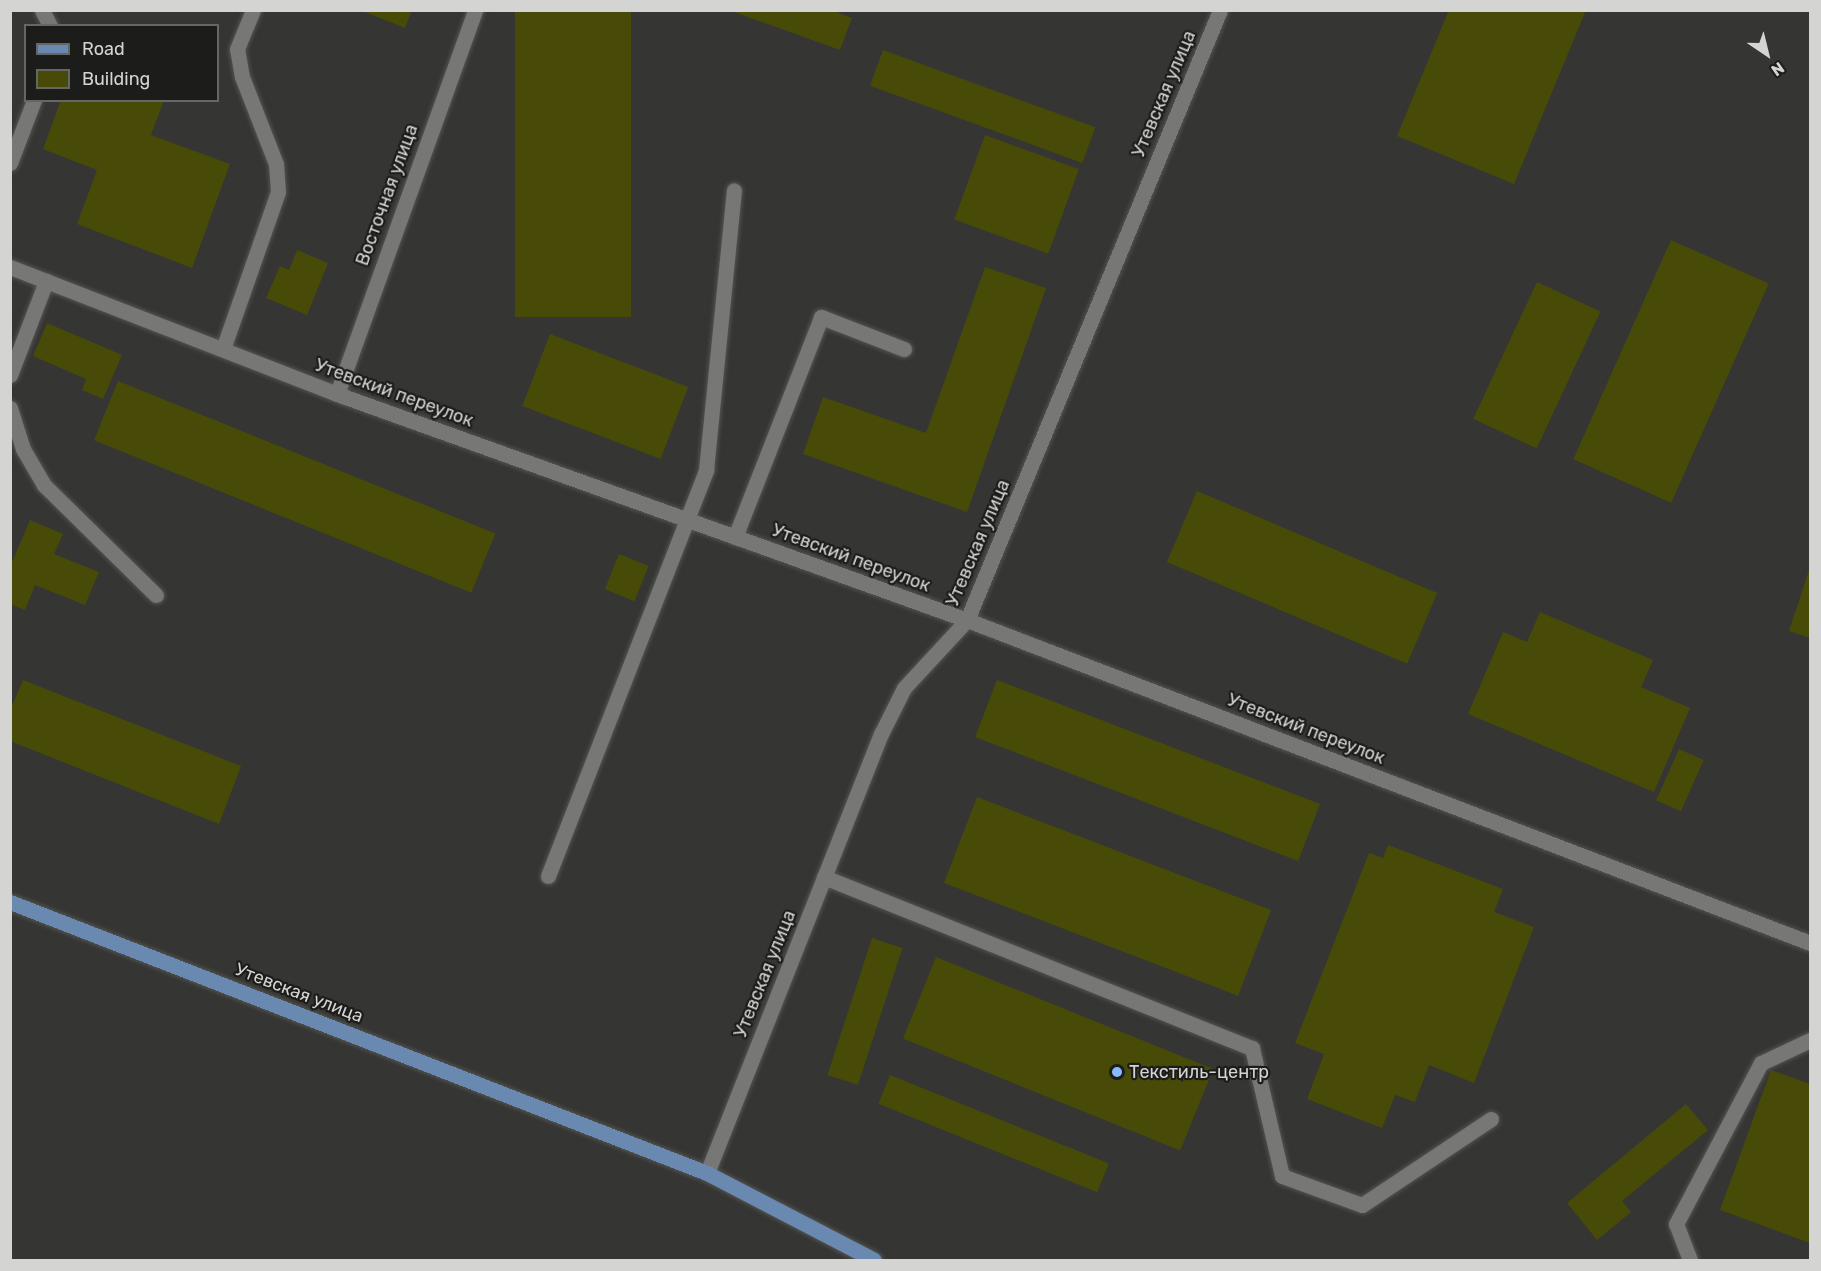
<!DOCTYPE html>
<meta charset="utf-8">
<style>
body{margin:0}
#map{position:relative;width:1821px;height:1271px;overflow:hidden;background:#353533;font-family:Rubik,sans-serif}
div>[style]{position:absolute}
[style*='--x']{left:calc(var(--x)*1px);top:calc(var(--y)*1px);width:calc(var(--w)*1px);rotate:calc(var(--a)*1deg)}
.building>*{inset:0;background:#484b08;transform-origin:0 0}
.roads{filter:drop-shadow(0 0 2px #535451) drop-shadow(0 0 2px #535451)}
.minor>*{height:15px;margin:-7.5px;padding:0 7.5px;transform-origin:7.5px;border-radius:7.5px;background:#777875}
.major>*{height:15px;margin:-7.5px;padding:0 7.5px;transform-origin:7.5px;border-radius:7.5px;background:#6a89b0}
.dots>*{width:16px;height:16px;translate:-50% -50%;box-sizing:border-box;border:3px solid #1c1d1b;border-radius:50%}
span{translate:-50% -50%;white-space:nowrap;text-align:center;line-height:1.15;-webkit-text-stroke:4.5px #1c1d1b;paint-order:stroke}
.street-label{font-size:18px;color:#d4d4d2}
.poi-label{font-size:18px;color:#d4d4d2}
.left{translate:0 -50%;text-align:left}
.frame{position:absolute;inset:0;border:12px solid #d4d4d2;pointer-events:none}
.legend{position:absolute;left:24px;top:24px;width:195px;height:78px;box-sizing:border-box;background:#1c1d1b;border:2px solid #666664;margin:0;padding:8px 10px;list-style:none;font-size:18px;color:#d4d4d2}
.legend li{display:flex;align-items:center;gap:12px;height:30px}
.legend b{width:30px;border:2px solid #666664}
.north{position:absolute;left:1737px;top:24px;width:60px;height:60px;-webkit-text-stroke:4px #1c1d1b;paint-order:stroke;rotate:145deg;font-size:16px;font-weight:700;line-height:24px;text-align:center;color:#d4d4d2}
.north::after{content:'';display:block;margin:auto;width:21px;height:27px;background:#d4d4d2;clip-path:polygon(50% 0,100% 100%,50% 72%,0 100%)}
</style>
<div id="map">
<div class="building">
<div style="clip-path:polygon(360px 10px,412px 10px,405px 28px)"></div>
<div style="left:515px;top:10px;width:116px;height:307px"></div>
<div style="clip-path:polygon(832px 10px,852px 18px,840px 50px,731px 11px)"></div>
<div style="clip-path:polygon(1449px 10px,1586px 10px,1514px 184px,1397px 136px)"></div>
<div style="left:883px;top:50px;width:226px;height:38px;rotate:20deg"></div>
<div style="clip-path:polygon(61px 100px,164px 100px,151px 135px,230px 164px,192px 268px,77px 224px,97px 170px,43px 149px)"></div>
<div style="left:985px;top:135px;width:100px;height:90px;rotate:20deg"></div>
<div style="left:1671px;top:240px;width:107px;height:240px;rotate:24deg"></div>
<div style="clip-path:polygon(297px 250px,328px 263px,307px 315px,266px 298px,280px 266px,289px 270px)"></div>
<div style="clip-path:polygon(985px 267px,1046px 288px,967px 512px,803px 454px,823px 397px,926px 433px)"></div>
<div style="left:1537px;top:282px;width:70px;height:151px;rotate:25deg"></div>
<div style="clip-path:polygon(47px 323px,122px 355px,103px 399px,82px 390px,86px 379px,33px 356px)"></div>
<div style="left:550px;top:334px;width:148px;height:77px;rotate:21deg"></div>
<div style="left:118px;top:381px;width:407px;height:64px;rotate:22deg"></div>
<div style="left:1197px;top:491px;width:261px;height:77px;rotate:23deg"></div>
<div style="clip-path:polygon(30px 520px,63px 534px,54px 554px,99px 572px,85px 605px,35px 585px,25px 610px,10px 604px,10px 567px)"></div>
<div style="left:619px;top:554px;width:32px;height:38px;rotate:22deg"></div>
<div style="clip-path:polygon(1810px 567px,1810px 638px,1789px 631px)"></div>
<div style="clip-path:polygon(1540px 612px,1653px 660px,1641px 687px,1690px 708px,1654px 792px,1468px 714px,1503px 632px,1527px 642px)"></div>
<div style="clip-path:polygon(23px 680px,241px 766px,219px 824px,10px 741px,10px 710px)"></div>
<div style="left:997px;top:680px;width:346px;height:61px;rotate:21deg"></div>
<div style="left:1679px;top:749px;width:27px;height:56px;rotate:24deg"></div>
<div style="left:977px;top:797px;width:315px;height:92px;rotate:21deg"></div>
<div style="clip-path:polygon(1388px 845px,1503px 889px,1494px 912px,1534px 927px,1474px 1083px,1429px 1065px,1415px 1102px,1395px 1095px,1382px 1128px,1307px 1099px,1324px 1054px,1295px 1043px,1369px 853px,1383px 858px)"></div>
<div style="left:872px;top:938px;width:32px;height:144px;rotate:18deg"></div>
<div style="left:936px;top:957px;width:299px;height:88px;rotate:22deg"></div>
<div style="clip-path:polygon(1771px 1070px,1810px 1084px,1810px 1243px,1720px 1210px)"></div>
<div style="left:890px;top:1075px;width:236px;height:31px;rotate:22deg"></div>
<div style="clip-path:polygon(1686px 1104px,1708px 1130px,1622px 1201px,1631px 1212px,1597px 1240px,1567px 1203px)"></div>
</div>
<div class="roads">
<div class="minor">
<div style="--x:42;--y:10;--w:18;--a:63"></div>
<div style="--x:10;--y:163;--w:67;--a:-69.1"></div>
<div style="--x:10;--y:267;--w:351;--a:21.2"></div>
<div style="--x:337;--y:394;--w:669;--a:19.73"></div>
<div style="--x:967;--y:620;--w:903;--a:20.96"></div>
<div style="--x:223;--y:349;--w:166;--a:-70.7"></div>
<div style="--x:278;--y:192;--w:28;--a:-94"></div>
<div style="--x:276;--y:164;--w:93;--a:-111.3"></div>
<div style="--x:242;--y:77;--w:28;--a:-100"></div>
<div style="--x:237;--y:49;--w:42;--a:-67.7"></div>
<div style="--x:10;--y:375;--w:101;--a:-69"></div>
<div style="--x:337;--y:394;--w:408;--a:-70.2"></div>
<div style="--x:10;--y:408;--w:43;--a:72.4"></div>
<div style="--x:23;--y:449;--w:42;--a:59.7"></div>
<div style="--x:44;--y:485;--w:157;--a:44.5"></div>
<div style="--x:735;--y:537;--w:236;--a:-68.6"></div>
<div style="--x:821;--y:317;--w:89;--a:21.1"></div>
<div style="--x:548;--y:876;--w:436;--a:-68.7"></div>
<div style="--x:706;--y:470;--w:281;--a:-84.3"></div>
<div style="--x:824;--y:877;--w:461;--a:21.8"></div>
<div style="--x:1252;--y:1048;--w:131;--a:76.8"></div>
<div style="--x:1282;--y:1176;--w:85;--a:19.9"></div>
<div style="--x:1362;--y:1205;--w:155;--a:-33.7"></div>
<div style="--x:707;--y:1173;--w:472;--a:-68.4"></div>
<div style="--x:881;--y:734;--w:51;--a:-63.4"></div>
<div style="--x:904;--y:688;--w:93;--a:-47.2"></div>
<div style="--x:967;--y:620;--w:660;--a:-67.47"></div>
<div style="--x:1690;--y:1260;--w:39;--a:-111"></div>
<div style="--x:1676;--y:1224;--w:182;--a:-62.2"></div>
<div style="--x:1761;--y:1063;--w:54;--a:-25.1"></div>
</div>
<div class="major">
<div style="--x:10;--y:902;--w:748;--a:21.25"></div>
<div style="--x:707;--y:1173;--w:188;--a:27.5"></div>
</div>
</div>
<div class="dots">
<div style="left:1117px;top:1072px;background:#87bbfc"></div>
</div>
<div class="street-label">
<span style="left:1164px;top:94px;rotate:-67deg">Утевская улица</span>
<span style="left:387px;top:195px;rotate:-70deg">Восточная улица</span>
<span style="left:394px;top:393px;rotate:20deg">Утевский переулок</span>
<span style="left:978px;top:543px;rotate:-67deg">Утевская улица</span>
<span style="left:851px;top:558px;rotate:20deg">Утевский переулок</span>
<span style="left:1306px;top:729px;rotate:21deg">Утевский переулок</span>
<span style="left:765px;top:974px;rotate:-68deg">Утевская улица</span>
<span style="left:299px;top:993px;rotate:21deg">Утевская улица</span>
</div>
<div class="poi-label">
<span class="left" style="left:1129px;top:1072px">Текстиль-центр</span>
</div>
<div class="frame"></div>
<ul class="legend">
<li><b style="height:8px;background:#6a89b0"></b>Road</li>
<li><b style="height:16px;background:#484b08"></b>Building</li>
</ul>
<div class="north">N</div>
</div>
